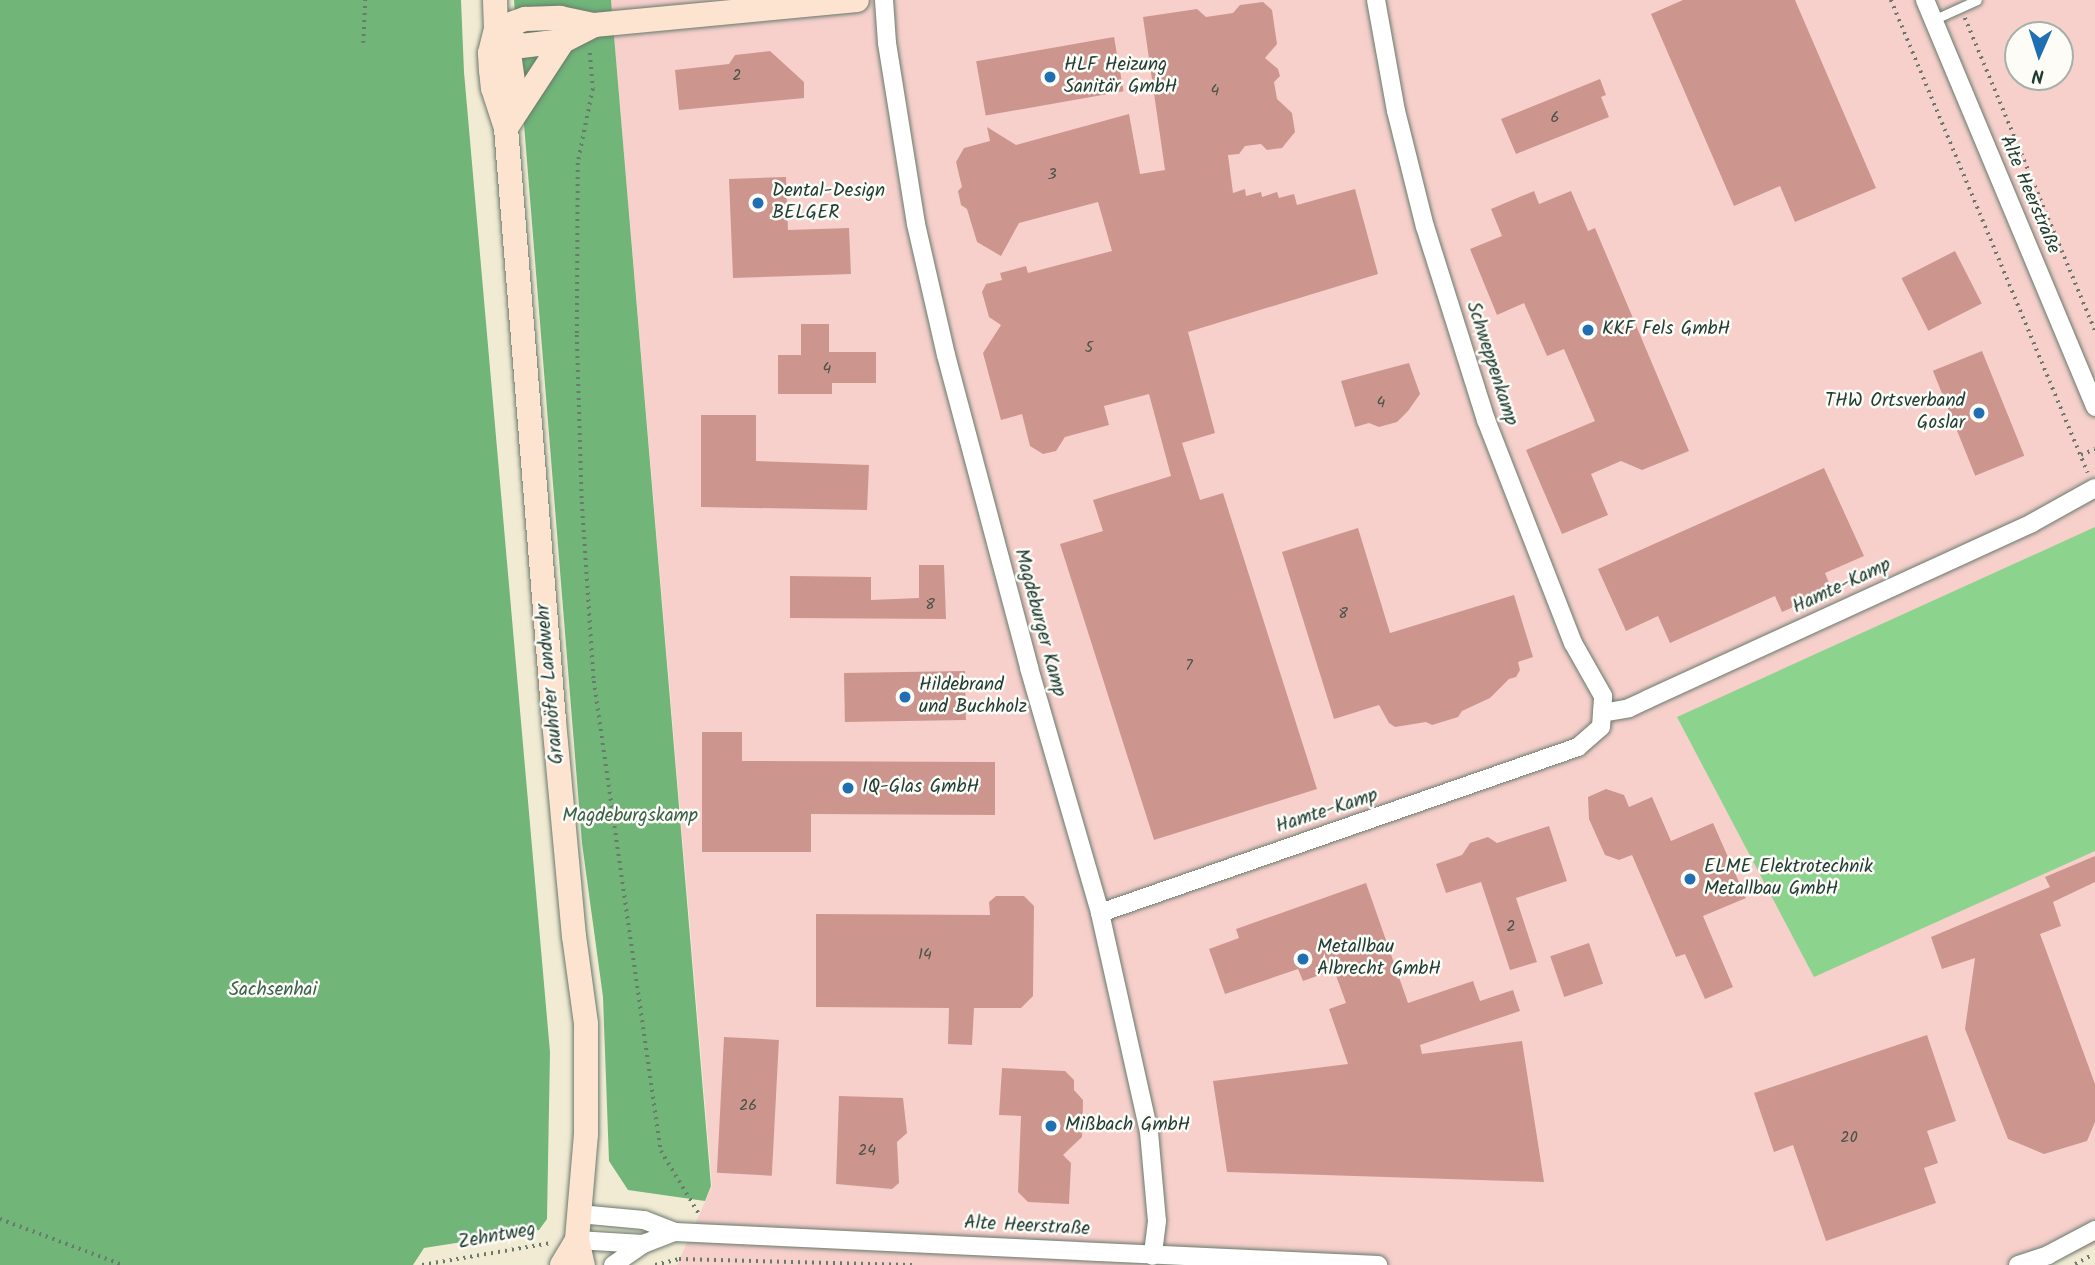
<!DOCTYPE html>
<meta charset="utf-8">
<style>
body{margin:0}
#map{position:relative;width:2095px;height:1265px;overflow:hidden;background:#f2ebd4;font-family:Kalam,sans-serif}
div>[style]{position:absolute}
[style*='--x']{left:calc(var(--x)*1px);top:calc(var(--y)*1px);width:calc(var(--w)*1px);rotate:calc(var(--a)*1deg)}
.built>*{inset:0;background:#f7d0cc}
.green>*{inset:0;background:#8cd38e}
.forest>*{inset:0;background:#71b579}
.building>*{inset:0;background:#cc968e;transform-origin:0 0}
.path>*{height:3.5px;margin-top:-1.75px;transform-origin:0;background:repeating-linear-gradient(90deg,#697a6c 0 2px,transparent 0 7px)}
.roads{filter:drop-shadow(0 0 2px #697a6c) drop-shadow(0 0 2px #697a6c)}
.lane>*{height:9px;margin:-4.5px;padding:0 4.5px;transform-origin:4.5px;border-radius:4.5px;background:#fff}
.street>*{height:18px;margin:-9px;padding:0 9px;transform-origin:9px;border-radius:9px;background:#fff}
.secondary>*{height:24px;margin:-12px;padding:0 12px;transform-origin:12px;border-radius:12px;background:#fde4d1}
.dots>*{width:19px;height:19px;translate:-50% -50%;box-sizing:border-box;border:4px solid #fdfcf7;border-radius:50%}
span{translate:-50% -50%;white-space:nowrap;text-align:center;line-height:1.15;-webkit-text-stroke:5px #fdfcf7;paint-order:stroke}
.number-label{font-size:16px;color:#4a534a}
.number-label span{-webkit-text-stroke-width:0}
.poi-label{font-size:19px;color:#1f3d34}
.left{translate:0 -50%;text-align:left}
.right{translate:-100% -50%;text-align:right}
.street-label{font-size:19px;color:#1f3d34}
.park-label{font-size:19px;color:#3a624a}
.north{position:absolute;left:2004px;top:21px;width:70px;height:70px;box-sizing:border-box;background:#fdfcf7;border:2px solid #a4b0a9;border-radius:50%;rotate:183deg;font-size:19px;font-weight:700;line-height:28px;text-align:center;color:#1f3d34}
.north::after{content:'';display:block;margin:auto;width:24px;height:32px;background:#1f6fb2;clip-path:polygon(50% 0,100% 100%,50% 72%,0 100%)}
</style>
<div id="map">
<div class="built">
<div style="clip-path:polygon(evenodd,611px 0,2095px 0,2095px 1245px,2045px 1265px,677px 1265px,712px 1186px,611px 0,2018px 35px,2060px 35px,2060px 77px,2018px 77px,2018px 35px)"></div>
</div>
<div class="green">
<div style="clip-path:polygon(2095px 527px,2095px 851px,1814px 977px,1677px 717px)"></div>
</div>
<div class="forest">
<div style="clip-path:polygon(0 0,461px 0,464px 72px,550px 1052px,547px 1219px,539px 1230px,424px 1248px,413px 1265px,0 1265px)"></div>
<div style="clip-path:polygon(514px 0,611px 0,711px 1186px,705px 1201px,628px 1190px,609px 1161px,603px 997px,582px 843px)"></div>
</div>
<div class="building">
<div style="clip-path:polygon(1683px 0,1795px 0,1876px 188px,1795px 222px,1780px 186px,1734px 206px,1651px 14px)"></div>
<div style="clip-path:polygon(1263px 2px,1272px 10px,1277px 44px,1265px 58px,1278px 69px,1280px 76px,1274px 82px,1277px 99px,1292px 113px,1295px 132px,1282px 148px,1267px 150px,1261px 144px,1245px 146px,1239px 154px,1228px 155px,1233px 193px,1245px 189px,1246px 196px,1261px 192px,1262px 197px,1277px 192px,1279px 198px,1294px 194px,1297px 205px,1355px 189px,1378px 274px,1188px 332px,1215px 433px,1182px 443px,1200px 500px,1223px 493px,1317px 789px,1154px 840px,1060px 544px,1103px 531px,1093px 500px,1171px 476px,1149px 394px,1104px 406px,1109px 425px,1065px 437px,1056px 451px,1043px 454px,1030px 446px,1022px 414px,1001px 420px,983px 353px,1001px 325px,989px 317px,982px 292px,986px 284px,1002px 280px,1000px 273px,1026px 266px,1028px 273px,1112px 251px,1098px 202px,1019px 223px,1001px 256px,977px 242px,967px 209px,961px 205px,958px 191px,962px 187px,956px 162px,964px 148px,990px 141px,987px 127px,1016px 145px,1129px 114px,1140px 174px,1165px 170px,1143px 17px,1197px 9px,1206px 17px,1233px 13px,1240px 5px)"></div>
<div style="left:1114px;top:37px;width:55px;height:140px;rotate:80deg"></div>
<div style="clip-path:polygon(770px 51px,804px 82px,804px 98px,679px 110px,675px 70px,729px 64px,735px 55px)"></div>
<div style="clip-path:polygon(1600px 79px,1606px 95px,1601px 97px,1609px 117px,1516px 154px,1501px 119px)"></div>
<div style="clip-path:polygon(786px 177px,788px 230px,849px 228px,851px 274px,733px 278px,729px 179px)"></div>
<div style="clip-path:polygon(1534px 191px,1539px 204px,1571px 191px,1588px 231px,1595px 228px,1689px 451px,1642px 470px,1621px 461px,1591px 474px,1608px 515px,1562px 534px,1526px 450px,1595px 421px,1564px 349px,1547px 356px,1524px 303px,1497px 315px,1470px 249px,1502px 236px,1491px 209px)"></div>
<div style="left:1955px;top:251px;width:59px;height:60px;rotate:63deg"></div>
<div style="clip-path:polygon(801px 324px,829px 324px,829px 352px,876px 352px,876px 383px,832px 383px,832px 394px,778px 394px,778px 355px,801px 355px)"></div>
<div style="left:1982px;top:351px;width:113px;height:53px;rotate:68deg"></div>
<div style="clip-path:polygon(1409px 363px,1420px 394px,1408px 411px,1397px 422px,1379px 427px,1369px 423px,1355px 427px,1341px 381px)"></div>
<div style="clip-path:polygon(701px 415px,756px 415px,756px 461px,869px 465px,867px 510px,701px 507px)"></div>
<div style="clip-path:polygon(1824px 468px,1864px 556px,1825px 573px,1832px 590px,1782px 612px,1775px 596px,1670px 643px,1658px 616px,1626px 631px,1598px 569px)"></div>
<div style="clip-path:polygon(1358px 528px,1390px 633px,1514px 595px,1533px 657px,1518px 662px,1520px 670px,1516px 677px,1509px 679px,1490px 698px,1462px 711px,1458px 717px,1432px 725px,1426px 722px,1395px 727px,1389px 723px,1379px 705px,1334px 719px,1282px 552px)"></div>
<div style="clip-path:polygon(919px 565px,944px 565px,946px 619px,790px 618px,790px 576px,871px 577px,871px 600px,919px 598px)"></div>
<div style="left:965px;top:671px;width:49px;height:121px;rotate:89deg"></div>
<div style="clip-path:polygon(702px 732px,742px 732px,742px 761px,995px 762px,995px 815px,811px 814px,811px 852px,702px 852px)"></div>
<div style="clip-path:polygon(1606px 789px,1624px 795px,1629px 807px,1652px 797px,1671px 841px,1713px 823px,1746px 898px,1703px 916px,1733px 987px,1705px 999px,1685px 954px,1676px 957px,1632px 855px,1619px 860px,1605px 855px,1589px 819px,1588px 797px)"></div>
<div style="clip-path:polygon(1549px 826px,1567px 881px,1516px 898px,1537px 962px,1510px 970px,1481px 882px,1446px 893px,1436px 864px,1462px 855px,1470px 843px,1488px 837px,1497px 843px)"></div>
<div style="clip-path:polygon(2095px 856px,2095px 882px,2053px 902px,2061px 926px,2040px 934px,2095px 1084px,2095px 1122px,2087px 1141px,2044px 1154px,2008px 1139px,1965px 1029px,1975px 958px,1942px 969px,1931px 937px,2050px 887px,2045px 877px)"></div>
<div style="clip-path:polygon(1366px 883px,1408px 1003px,1473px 981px,1480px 1001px,1513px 990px,1520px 1011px,1420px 1045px,1422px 1054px,1522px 1041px,1544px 1182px,1227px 1172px,1213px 1081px,1348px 1064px,1329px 1009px,1346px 1003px,1334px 970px,1303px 981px,1298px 969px,1225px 994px,1209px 949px,1239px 938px,1236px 929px)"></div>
<div style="clip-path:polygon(996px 896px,1024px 896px,1034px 906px,1033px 996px,1021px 1008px,974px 1008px,972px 1045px,948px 1044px,949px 1008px,816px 1007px,816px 914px,990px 915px,989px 902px)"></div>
<div style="left:1589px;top:943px;width:43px;height:41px;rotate:71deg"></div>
<div style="clip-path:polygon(1927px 1035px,1956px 1121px,1927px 1131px,1938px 1163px,1924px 1168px,1936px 1203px,1826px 1241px,1793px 1145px,1774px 1152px,1754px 1093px)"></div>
<div style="left:724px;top:1037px;width:55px;height:136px;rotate:3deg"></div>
<div style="clip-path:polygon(1002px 1068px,1065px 1071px,1074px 1080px,1074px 1090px,1083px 1100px,1082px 1137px,1063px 1155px,1071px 1163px,1069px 1204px,1028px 1202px,1018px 1192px,1021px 1116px,999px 1115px)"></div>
<div style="clip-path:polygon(839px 1096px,903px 1098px,907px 1133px,897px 1142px,899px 1183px,892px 1189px,836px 1184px)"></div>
</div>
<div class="path">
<div style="--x:1891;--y:0;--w:512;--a:67.39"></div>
<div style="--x:1965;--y:18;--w:338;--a:67.4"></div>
<div style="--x:363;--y:43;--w:43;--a:-87.3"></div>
<div style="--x:590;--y:53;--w:36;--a:85"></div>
<div style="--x:593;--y:89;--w:76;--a:101.5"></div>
<div style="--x:578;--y:163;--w:172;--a:90.3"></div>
<div style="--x:577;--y:335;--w:167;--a:88.3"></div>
<div style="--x:582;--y:502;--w:179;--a:86.2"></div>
<div style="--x:594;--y:681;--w:475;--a:81.9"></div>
<div style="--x:661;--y:1151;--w:74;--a:58.9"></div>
<div style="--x:2081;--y:455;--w:15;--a:-23"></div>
<div style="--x:0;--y:1219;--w:131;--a:20.5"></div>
<div style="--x:2075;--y:1264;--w:17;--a:-28"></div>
<div style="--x:422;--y:1265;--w:131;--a:-9.7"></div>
<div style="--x:655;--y:1265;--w:25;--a:-14"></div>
<div style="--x:679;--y:1259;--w:233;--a:1.5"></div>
</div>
<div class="roads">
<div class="lane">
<div style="--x:1933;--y:20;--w:48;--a:-24.4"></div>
</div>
<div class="street">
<div style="--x:884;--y:0;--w:43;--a:86"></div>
<div style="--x:887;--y:43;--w:183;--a:80.9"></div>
<div style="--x:916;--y:224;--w:134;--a:77.1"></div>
<div style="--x:946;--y:355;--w:324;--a:75.1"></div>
<div style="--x:1029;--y:668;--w:255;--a:73.8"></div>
<div style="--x:1100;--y:913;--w:224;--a:77.4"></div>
<div style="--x:1149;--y:1132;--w:89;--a:84.9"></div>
<div style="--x:1157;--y:1221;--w:35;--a:97"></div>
<div style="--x:1925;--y:0;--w:441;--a:67.3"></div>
<div style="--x:1602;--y:713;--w:27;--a:-10"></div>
<div style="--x:1629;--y:708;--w:21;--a:-25"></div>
<div style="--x:1648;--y:699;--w:422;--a:-24.6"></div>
<div style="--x:2032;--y:523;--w:72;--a:-29.1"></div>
<div style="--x:1100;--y:913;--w:506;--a:-19.15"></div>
<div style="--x:1578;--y:747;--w:30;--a:-41"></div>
<div style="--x:1601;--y:727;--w:31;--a:-86"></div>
<div style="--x:1603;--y:696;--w:61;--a:-119.5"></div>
<div style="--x:1573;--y:643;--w:239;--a:-111.3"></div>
<div style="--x:1486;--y:420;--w:202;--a:-107.5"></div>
<div style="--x:1425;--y:227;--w:120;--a:-104"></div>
<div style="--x:1396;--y:111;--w:113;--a:-100.2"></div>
<div style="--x:579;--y:1214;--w:65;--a:5.3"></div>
<div style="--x:644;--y:1220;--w:33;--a:21"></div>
<div style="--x:675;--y:1232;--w:704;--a:2.69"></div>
<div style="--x:577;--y:1240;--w:66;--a:3.5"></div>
<div style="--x:613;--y:1265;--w:37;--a:-35"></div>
<div style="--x:643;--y:1244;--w:34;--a:-21"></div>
<div style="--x:2018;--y:1265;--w:32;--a:-18"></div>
<div style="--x:2048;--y:1255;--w:53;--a:-28"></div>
</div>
<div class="secondary">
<div style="--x:495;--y:0;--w:29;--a:88"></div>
<div style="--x:496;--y:29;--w:25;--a:104"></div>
<div style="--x:490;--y:53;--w:17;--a:87"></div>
<div style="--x:491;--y:70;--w:18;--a:84"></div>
<div style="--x:493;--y:88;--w:42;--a:72"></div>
<div style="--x:506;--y:128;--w:595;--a:85.37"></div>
<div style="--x:554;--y:721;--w:216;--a:84.7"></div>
<div style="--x:574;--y:936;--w:89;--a:82.2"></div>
<div style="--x:586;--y:1024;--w:110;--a:90"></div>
<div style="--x:586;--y:1134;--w:106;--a:94.9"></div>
<div style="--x:577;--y:1240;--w:26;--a:77"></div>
<div style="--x:496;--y:29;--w:31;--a:-19"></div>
<div style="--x:525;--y:19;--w:35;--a:-2"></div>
<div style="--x:560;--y:18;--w:35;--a:12"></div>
<div style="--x:594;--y:25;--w:264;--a:-5.4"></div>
<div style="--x:496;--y:29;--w:30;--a:34"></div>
<div style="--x:521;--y:46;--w:42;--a:-6.8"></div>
<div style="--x:563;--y:41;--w:35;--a:-27"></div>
<div style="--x:497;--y:30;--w:26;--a:62"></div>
<div style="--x:509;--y:53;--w:34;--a:82"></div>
<div style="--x:514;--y:87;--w:33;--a:101"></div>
<div style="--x:506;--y:128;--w:104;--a:-56.8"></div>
<div style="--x:562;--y:1265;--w:29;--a:-59"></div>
</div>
</div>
<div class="dots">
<div style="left:1050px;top:77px;background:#1f6fb2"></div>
<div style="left:758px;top:203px;background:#1f6fb2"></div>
<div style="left:1588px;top:330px;background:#1f6fb2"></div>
<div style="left:1979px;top:413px;background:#1f6fb2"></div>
<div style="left:905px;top:697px;background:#1f6fb2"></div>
<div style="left:848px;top:788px;background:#1f6fb2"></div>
<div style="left:1690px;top:879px;background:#1f6fb2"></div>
<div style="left:1303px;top:959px;background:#1f6fb2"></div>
<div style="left:1051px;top:1126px;background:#1f6fb2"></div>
</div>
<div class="number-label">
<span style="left:737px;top:76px">2</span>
<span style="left:1215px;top:91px">4</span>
<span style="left:1555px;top:118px">6</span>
<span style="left:1052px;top:175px">3</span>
<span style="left:1089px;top:348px">5</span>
<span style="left:827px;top:369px">4</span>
<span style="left:1381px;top:403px">4</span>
<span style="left:930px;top:605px">8</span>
<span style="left:1343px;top:614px">8</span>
<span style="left:1189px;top:666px">7</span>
<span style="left:1511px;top:927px">2</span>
<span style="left:925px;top:955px">14</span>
<span style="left:748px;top:1106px">26</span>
<span style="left:1849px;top:1138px">20</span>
<span style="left:867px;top:1151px">24</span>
</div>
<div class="poi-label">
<span class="left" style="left:1064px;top:77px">HLF Heizung<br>Sanitär GmbH</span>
<span class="left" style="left:772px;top:203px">Dental-Design<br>BELGER</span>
<span class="left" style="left:1602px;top:330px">KKF Fels GmbH</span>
<span class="right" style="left:1965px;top:413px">THW Ortsverband<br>Goslar</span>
<span class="left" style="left:919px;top:697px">Hildebrand<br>und Buchholz</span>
<span class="left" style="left:862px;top:788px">IQ-Glas GmbH</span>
<span class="left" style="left:1704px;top:879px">ELME Elektrotechnik<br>Metallbau GmbH</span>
<span class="left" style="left:1317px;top:959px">Metallbau<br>Albrecht GmbH</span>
<span class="left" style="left:1065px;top:1126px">Mißbach GmbH</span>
</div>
<div class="street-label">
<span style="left:2029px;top:195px;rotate:67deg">Alte Heerstraße</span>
<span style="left:1491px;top:364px;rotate:72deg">Schweppenkamp</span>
<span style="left:1842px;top:587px;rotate:-25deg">Hamte-Kamp</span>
<span style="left:1039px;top:623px;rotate:75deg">Magdeburger Kamp</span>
<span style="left:551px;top:684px;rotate:-95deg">Grauhöfer Landwehr</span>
<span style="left:1327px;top:812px;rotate:-18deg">Hamte-Kamp</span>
<span style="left:1027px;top:1227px;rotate:3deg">Alte Heerstraße</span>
<span style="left:497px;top:1237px;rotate:-10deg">Zehntweg</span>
</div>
<div class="park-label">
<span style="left:630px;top:817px">Magdeburgskamp</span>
<span style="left:273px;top:991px">Sachsenhai</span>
</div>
<div class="north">N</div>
</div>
